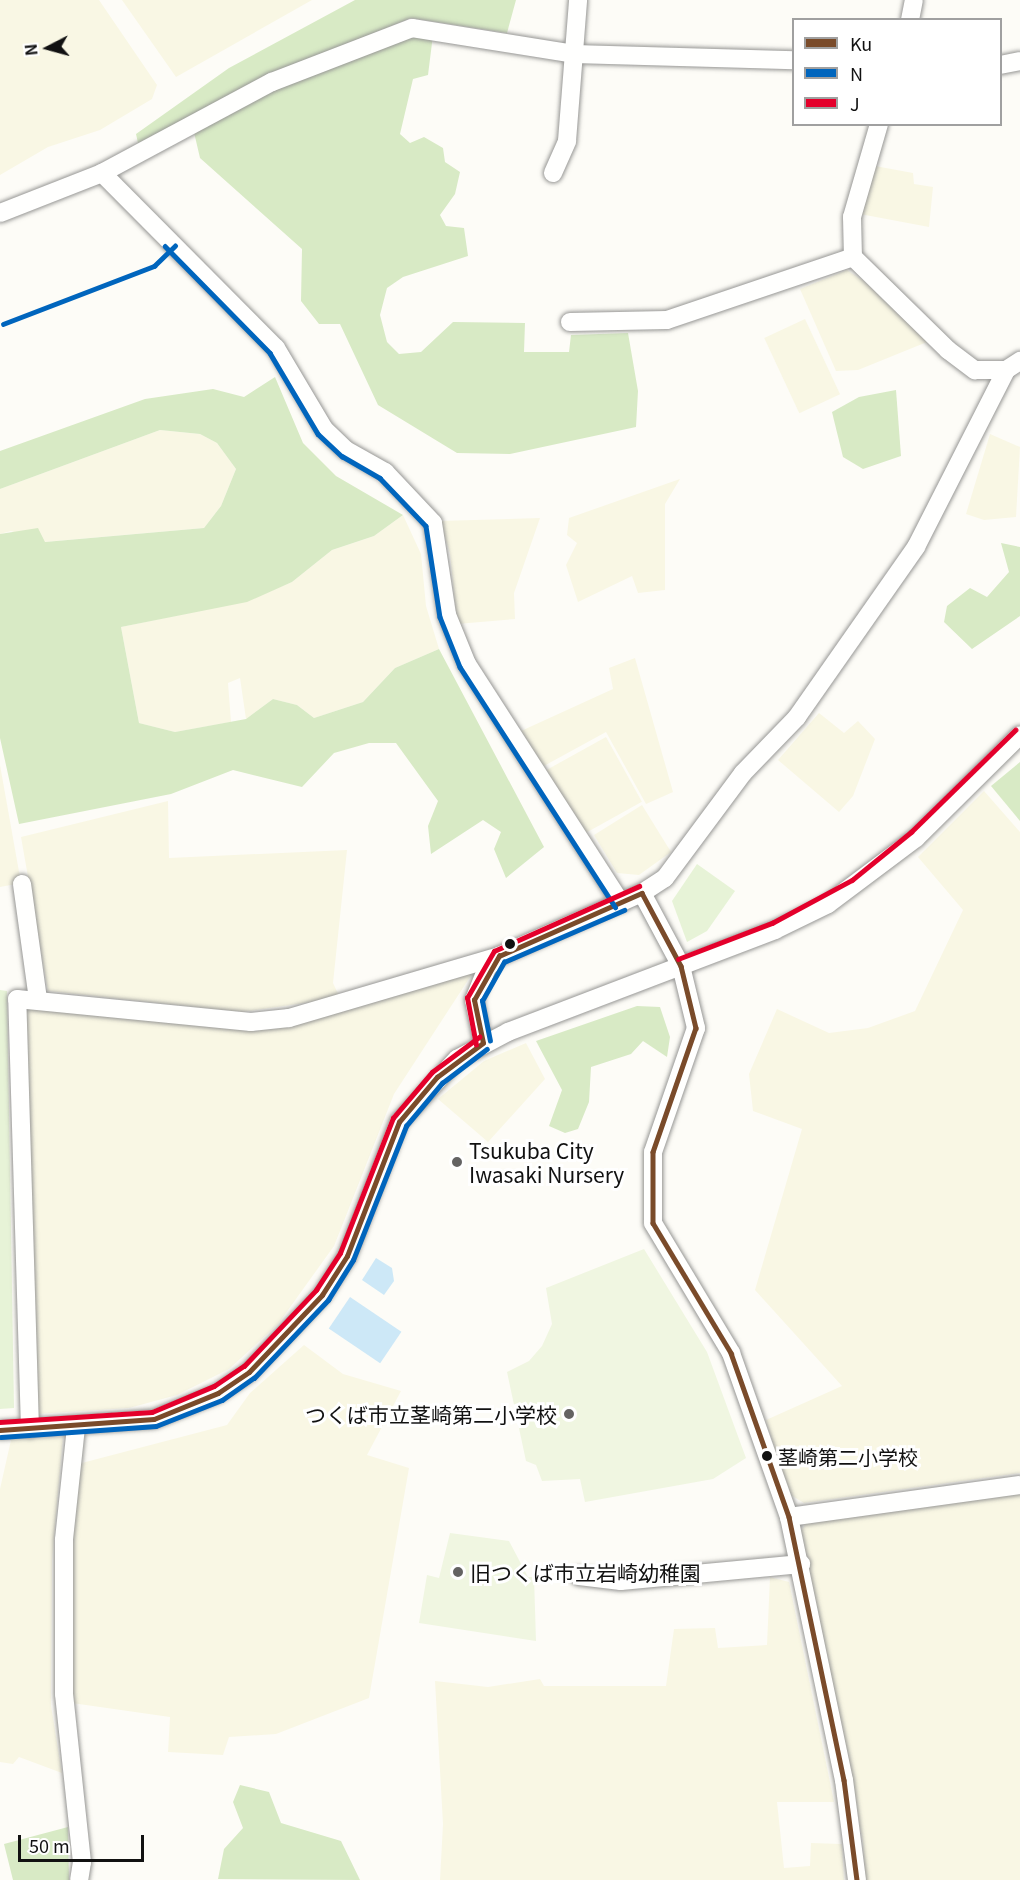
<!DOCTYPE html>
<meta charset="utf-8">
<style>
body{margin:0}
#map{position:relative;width:1020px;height:1880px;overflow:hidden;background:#fdfcf7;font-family:Georgia,"Noto Sans JP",serif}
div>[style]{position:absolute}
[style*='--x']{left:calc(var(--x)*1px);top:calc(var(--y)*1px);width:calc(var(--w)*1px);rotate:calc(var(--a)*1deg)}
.farmland>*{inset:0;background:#f9f7e4;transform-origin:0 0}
.green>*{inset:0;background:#e7f3d7}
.forest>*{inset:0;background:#d8eac5}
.pitch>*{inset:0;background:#f0f6e1}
.water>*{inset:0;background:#cde8f7;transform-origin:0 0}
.roads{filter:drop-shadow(0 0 2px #979795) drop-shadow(0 0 2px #979795)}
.minor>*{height:18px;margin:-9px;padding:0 9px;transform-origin:9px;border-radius:9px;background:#fffffe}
.bus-1>*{height:4.5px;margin:-2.25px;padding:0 2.25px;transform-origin:2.25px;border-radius:2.25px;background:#7a4b2a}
.bus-2>*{height:4.5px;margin:-2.25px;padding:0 2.25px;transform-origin:2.25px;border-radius:2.25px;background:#0065bd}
.bus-3>*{height:4.5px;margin:-2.25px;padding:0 2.25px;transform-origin:2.25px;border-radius:2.25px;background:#e4002b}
.dots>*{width:16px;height:16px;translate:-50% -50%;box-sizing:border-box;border:3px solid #fff;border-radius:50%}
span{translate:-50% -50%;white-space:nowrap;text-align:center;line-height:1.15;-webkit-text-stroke:6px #fff;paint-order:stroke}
.bus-label{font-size:20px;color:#111}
.left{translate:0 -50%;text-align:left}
.poi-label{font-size:21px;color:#111}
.right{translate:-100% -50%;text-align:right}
.legend{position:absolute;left:792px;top:18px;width:210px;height:108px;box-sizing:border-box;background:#fff;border:2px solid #a0a0a0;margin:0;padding:8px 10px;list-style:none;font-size:18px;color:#111}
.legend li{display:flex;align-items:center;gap:12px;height:30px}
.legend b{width:30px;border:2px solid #a0a0a0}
.north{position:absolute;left:18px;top:18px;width:60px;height:60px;-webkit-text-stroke:4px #fff;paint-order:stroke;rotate:264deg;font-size:16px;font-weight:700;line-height:24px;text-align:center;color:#111}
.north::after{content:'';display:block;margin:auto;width:21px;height:27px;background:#111;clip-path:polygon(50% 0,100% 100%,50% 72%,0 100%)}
.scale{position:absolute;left:18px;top:1835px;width:126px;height:27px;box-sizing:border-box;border:3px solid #111;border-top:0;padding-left:8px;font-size:18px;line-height:21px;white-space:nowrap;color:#111;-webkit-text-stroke:4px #fff;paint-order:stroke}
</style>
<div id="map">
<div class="farmland">
<div style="clip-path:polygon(0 0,99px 0,157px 85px,152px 99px,100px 130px,48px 147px,0 175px)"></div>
<div style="clip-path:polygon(122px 0,312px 0,176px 77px)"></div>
<div style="clip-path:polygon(875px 166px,913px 173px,914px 184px,933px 187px,929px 227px,860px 214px)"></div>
<div style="clip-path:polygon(847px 270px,865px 282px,927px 342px,858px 370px,836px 371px,800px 289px)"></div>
<div style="left:805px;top:319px;width:83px;height:45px;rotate:65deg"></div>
<div style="clip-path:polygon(160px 430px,200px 434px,217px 443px,236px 469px,221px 506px,204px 528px,44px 542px,11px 531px,0 534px,0 489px)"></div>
<div style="clip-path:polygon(990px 434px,1020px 447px,1016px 517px,984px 520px,966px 514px)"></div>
<div style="clip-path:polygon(680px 479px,665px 504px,665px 590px,638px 593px,632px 576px,578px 602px,566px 565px,577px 543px,567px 535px,569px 518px)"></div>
<div style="clip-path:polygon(403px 515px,421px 554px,426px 606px,439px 649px,395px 668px,363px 702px,314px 718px,297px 705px,273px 699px,246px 719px,240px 678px,228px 683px,231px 722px,175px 732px,139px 723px,121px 627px,247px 601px,292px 582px,332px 550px,374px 536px)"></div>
<div style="clip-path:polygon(540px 518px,514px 593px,515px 619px,457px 624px,450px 553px,439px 521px)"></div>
<div style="clip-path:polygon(635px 658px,673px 792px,646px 804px,606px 732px,542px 767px,521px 731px,613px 689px,609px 668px)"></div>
<div style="clip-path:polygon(819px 713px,844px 733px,858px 721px,875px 739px,853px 796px,839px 812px,778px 760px)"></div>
<div style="left:606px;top:737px;width:74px;height:69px;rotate:61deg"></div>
<div style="clip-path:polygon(0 765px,21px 883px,0 887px)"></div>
<div style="clip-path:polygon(984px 791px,1020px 832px,1020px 1473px,804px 1503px,789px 1494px,766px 1420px,842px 1386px,755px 1290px,802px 1129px,753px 1111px,749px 1074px,777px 1009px,829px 1033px,868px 1028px,915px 1011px,963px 910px,918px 857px)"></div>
<div style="clip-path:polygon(168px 801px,169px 858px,347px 850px,333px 983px,340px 998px,242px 1012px,48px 991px,21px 837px)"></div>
<div style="clip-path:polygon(642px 805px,671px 852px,639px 875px,617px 873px,594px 835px)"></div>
<div style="clip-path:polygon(467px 970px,472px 974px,394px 1094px,334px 1246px,278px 1324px,229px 1369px,177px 1395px,129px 1408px,35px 1414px,24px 1010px,31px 1006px,289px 1026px)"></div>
<div style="clip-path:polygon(526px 1043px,545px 1079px,488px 1142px,438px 1099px,484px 1061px)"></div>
<div style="clip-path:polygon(304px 1345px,343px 1374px,401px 1391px,367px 1455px,409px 1468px,369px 1698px,276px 1734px,229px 1737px,223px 1755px,168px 1752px,170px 1717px,72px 1703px,68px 1548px,78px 1464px,227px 1425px,250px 1393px)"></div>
<div style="clip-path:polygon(63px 1437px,52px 1560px,51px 1706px,62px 1773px,19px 1757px,13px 1764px,0 1762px,0 1489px,11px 1440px)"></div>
<div style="clip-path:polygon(1020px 1492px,1020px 1880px,865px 1880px,863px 1841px,800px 1533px,808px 1520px)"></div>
<div style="clip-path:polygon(770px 1577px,789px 1582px,834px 1802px,777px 1802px,784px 1868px,810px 1866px,811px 1843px,842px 1844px,844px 1880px,440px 1880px,443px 1824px,435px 1681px,488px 1687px,540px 1679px,544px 1686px,666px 1686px,674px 1629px,715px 1628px,718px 1648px,767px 1645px)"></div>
</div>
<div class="green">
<div style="clip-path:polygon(697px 864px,735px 891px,707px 931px,687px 942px,672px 901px)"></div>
<div style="clip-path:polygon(0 990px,7px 991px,14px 1408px,0 1409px)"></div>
</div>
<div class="forest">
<div style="clip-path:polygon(355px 0,516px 0,507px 33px,411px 18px,285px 69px,138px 143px,136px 134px,229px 68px)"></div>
<div style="clip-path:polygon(433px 35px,428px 75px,413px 79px,400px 134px,410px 143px,424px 137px,443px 148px,445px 162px,460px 172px,455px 194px,440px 215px,446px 226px,464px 228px,468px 256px,403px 277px,387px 288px,380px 315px,387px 342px,399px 354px,421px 352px,453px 322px,525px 323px,524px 352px,569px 352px,571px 335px,628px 333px,638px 391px,636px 427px,510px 454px,457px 453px,378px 405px,340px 324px,319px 324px,301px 301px,302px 249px,200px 158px,193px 128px,256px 95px,403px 36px)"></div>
<div style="clip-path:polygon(275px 377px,303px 443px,336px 476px,403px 515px,374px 536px,332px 550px,292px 582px,247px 602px,121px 627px,139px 723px,175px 732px,246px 719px,273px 699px,297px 705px,314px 718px,363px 702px,395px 668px,439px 649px,544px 847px,506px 878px,494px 849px,501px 832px,483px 820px,431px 854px,428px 826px,438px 801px,396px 743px,369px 743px,334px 753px,302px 787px,233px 770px,171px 794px,19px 824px,0 738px,0 534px,38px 528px,45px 542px,204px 528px,221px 506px,236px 469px,217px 443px,200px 434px,160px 430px,0 489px,0 451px,145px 399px,213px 389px,244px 397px)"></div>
<div style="clip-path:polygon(896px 390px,901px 456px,863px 469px,843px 457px,832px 412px,859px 397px)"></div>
<div style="clip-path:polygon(1001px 543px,1020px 547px,1020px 616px,972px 649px,944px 622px,947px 606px,970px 588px,987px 597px,1009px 572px)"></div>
<div style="clip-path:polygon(1020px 762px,1020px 821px,991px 786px)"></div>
<div style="clip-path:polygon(637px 1006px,660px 1007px,670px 1037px,667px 1057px,643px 1041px,631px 1054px,591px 1067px,589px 1102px,578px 1129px,565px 1133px,549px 1126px,562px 1090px,536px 1041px)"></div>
<div style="clip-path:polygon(240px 1785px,269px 1792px,281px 1823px,341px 1841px,360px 1880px,218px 1879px,224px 1849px,243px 1828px,233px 1802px)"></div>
<div style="clip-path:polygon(68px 1827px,69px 1880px,13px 1880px,4px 1844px)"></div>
</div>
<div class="pitch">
<div style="clip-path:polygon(644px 1249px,707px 1352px,746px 1458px,713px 1479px,585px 1502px,580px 1479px,542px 1481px,536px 1465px,526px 1461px,507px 1372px,529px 1361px,542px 1346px,552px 1324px,546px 1288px)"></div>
<div style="clip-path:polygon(450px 1533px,509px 1541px,528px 1577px,534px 1577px,536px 1641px,419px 1623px,427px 1575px,439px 1578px)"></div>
</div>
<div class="water">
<div style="clip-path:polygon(376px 1258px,392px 1268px,394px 1281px,384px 1295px,362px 1280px)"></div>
<div style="left:350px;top:1297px;width:62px;height:38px;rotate:34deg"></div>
</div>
<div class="roads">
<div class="minor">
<div style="--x:910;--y:20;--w:20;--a:-79"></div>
<div style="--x:1000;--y:65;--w:20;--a:-11"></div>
<div style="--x:879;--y:124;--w:97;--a:106.2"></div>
<div style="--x:852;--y:217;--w:40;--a:88.6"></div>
<div style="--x:853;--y:257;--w:133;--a:44.4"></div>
<div style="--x:948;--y:350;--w:34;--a:37"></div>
<div style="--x:975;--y:370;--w:31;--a:0"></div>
<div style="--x:102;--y:173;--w:247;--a:45.2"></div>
<div style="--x:276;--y:348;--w:94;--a:59.3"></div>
<div style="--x:324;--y:429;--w:30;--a:44"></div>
<div style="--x:346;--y:450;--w:45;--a:29.4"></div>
<div style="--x:385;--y:472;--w:70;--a:46.7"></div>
<div style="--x:433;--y:523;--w:93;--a:81.3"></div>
<div style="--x:447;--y:615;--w:53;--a:67.8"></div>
<div style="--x:467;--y:664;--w:284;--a:57.2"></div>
<div style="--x:553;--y:173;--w:35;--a:-66"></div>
<div style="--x:567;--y:141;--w:141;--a:-85.5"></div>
<div style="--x:0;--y:213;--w:110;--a:-21.4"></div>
<div style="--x:102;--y:173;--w:193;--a:-28.2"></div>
<div style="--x:272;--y:82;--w:150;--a:-21.1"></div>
<div style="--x:412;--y:28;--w:164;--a:9.1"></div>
<div style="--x:574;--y:54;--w:220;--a:1.6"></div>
<div style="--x:570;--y:322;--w:97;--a:-1.2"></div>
<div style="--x:667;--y:320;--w:196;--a:-18.7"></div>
<div style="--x:22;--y:884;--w:116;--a:82.1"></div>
<div style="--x:642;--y:893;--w:83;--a:61.9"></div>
<div style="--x:681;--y:966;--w:64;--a:76.4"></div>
<div style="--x:696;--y:1028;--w:131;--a:109.1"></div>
<div style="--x:653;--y:1152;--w:71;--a:90"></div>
<div style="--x:653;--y:1223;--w:152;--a:59"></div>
<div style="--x:731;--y:1353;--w:174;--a:70.5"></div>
<div style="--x:789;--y:1517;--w:269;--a:78.2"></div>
<div style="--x:844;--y:1780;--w:101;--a:82.6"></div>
<div style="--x:483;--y:1043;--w:44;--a:-101.8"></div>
<div style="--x:474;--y:1000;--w:35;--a:-68"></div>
<div style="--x:487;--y:968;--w:17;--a:-45"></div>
<div style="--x:499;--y:956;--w:156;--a:-23.8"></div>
<div style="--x:642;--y:893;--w:27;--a:-33"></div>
<div style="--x:665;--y:878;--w:131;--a:-53.4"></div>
<div style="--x:743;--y:773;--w:78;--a:-46"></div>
<div style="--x:797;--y:717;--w:208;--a:-55"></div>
<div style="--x:916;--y:547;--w:199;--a:-63"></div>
<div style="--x:1006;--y:370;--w:17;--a:-33"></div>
<div style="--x:76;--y:1427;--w:114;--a:96.1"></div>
<div style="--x:64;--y:1540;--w:154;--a:90"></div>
<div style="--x:64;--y:1694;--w:169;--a:83.9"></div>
<div style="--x:82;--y:1862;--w:18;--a:99"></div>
<div style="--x:30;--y:1429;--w:430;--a:-91.7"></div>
<div style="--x:17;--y:999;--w:235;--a:5.6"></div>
<div style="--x:251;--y:1022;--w:38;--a:-6"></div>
<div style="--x:289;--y:1018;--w:219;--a:-16.4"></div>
<div style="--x:0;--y:1430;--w:154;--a:-4.1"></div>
<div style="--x:154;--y:1419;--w:69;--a:-22.1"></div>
<div style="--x:218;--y:1393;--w:37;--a:-34"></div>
<div style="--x:249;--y:1372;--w:106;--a:-46.5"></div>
<div style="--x:322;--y:1295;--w:46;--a:-57.3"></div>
<div style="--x:347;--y:1256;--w:144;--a:-68.8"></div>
<div style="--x:399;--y:1122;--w:86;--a:-47.4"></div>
<div style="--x:457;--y:1059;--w:58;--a:-27.9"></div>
<div style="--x:508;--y:1032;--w:286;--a:-20.9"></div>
<div style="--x:775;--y:930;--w:59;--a:-26.1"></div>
<div style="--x:828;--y:904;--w:110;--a:-36.9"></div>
<div style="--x:916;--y:838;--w:146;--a:-44.7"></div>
<div style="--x:789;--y:1517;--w:233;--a:-7.9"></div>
<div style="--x:579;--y:1576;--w:42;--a:6.8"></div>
<div style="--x:621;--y:1581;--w:181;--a:-5.4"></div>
</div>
</div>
<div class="bus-1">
<div style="--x:642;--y:893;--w:83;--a:61.9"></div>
<div style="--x:681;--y:966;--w:64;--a:76.4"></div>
<div style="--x:696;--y:1028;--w:131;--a:109.1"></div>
<div style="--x:653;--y:1152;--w:71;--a:90"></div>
<div style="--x:653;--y:1223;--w:152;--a:59"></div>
<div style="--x:731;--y:1353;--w:174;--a:70.5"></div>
<div style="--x:789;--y:1517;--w:269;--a:78.2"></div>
<div style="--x:844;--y:1780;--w:101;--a:82.6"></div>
<div style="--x:483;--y:1043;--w:44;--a:-101.8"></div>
<div style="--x:474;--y:1000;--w:51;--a:-60.4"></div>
<div style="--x:499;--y:956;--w:156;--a:-23.8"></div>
<div style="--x:0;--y:1430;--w:154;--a:-4.1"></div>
<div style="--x:154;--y:1419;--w:69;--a:-22.1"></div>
<div style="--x:218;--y:1393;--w:37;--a:-34"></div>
<div style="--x:249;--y:1372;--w:106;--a:-46.5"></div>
<div style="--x:322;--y:1295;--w:46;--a:-57.3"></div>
<div style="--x:347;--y:1256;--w:144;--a:-68.8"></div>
<div style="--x:399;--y:1122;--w:59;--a:-49.8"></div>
<div style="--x:437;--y:1077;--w:57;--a:-36.5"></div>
</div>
<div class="bus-2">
<div style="--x:165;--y:246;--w:150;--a:45.5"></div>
<div style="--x:270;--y:353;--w:94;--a:59.3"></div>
<div style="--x:318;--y:434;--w:33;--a:43"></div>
<div style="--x:342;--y:456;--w:44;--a:30.1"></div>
<div style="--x:380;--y:478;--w:66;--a:46.2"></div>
<div style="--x:426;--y:526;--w:92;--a:81.3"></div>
<div style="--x:440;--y:617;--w:54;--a:68.2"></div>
<div style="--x:460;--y:667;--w:286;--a:57.1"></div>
<div style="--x:3;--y:324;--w:162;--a:-21"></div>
<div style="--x:154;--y:266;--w:29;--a:-44"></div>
<div style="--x:490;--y:1041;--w:41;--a:-101.3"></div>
<div style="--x:482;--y:1001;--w:45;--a:-60.6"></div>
<div style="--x:504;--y:962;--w:131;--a:-23.4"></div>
<div style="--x:1;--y:1437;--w:155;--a:-4.1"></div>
<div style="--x:156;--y:1426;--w:71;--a:-21.5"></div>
<div style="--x:222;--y:1400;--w:39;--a:-35"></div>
<div style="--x:254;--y:1378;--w:108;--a:-46.5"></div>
<div style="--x:328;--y:1300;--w:47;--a:-58"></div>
<div style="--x:353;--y:1260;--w:144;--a:-68.4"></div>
<div style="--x:406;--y:1126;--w:56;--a:-50.1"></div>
<div style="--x:442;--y:1083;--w:56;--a:-37.1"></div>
</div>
<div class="bus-3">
<div style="--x:678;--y:959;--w:101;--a:-21"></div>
<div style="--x:772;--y:923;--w:91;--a:-28.3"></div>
<div style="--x:852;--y:880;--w:76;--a:-39.1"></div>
<div style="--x:911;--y:832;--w:146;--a:-44.4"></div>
<div style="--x:476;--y:1045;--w:48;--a:-100.8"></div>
<div style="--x:467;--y:998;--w:54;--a:-60.1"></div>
<div style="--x:494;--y:951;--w:159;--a:-24.1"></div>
<div style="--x:0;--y:1422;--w:152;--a:-3.8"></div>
<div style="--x:152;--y:1412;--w:67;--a:-22.8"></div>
<div style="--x:214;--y:1386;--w:36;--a:-34"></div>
<div style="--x:244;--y:1366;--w:105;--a:-46.5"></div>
<div style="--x:316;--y:1290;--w:44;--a:-57"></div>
<div style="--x:340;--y:1253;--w:145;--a:-68.6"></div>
<div style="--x:393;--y:1118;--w:60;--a:-49.7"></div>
<div style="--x:432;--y:1072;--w:59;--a:-36.7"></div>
</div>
<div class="dots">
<div style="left:510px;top:944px;background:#111"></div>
<div style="left:457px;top:1162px;background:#646362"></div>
<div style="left:569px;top:1414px;background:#646362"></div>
<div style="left:767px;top:1456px;background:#111"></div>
<div style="left:458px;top:1572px;background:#646362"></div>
</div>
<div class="bus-label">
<span class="left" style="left:778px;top:1456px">茎崎第二小学校</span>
</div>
<div class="poi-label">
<span class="left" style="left:469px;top:1162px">Tsukuba City<br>Iwasaki Nursery</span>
<span class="right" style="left:557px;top:1414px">つくば市立茎崎第二小学校</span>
<span class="left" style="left:470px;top:1572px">旧つくば市立岩崎幼稚園</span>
</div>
<ul class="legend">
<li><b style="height:8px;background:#7a4b2a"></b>Ku</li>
<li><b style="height:8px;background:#0065bd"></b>N</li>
<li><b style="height:8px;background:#e4002b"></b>J</li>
</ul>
<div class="north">N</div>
<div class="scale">50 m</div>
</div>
